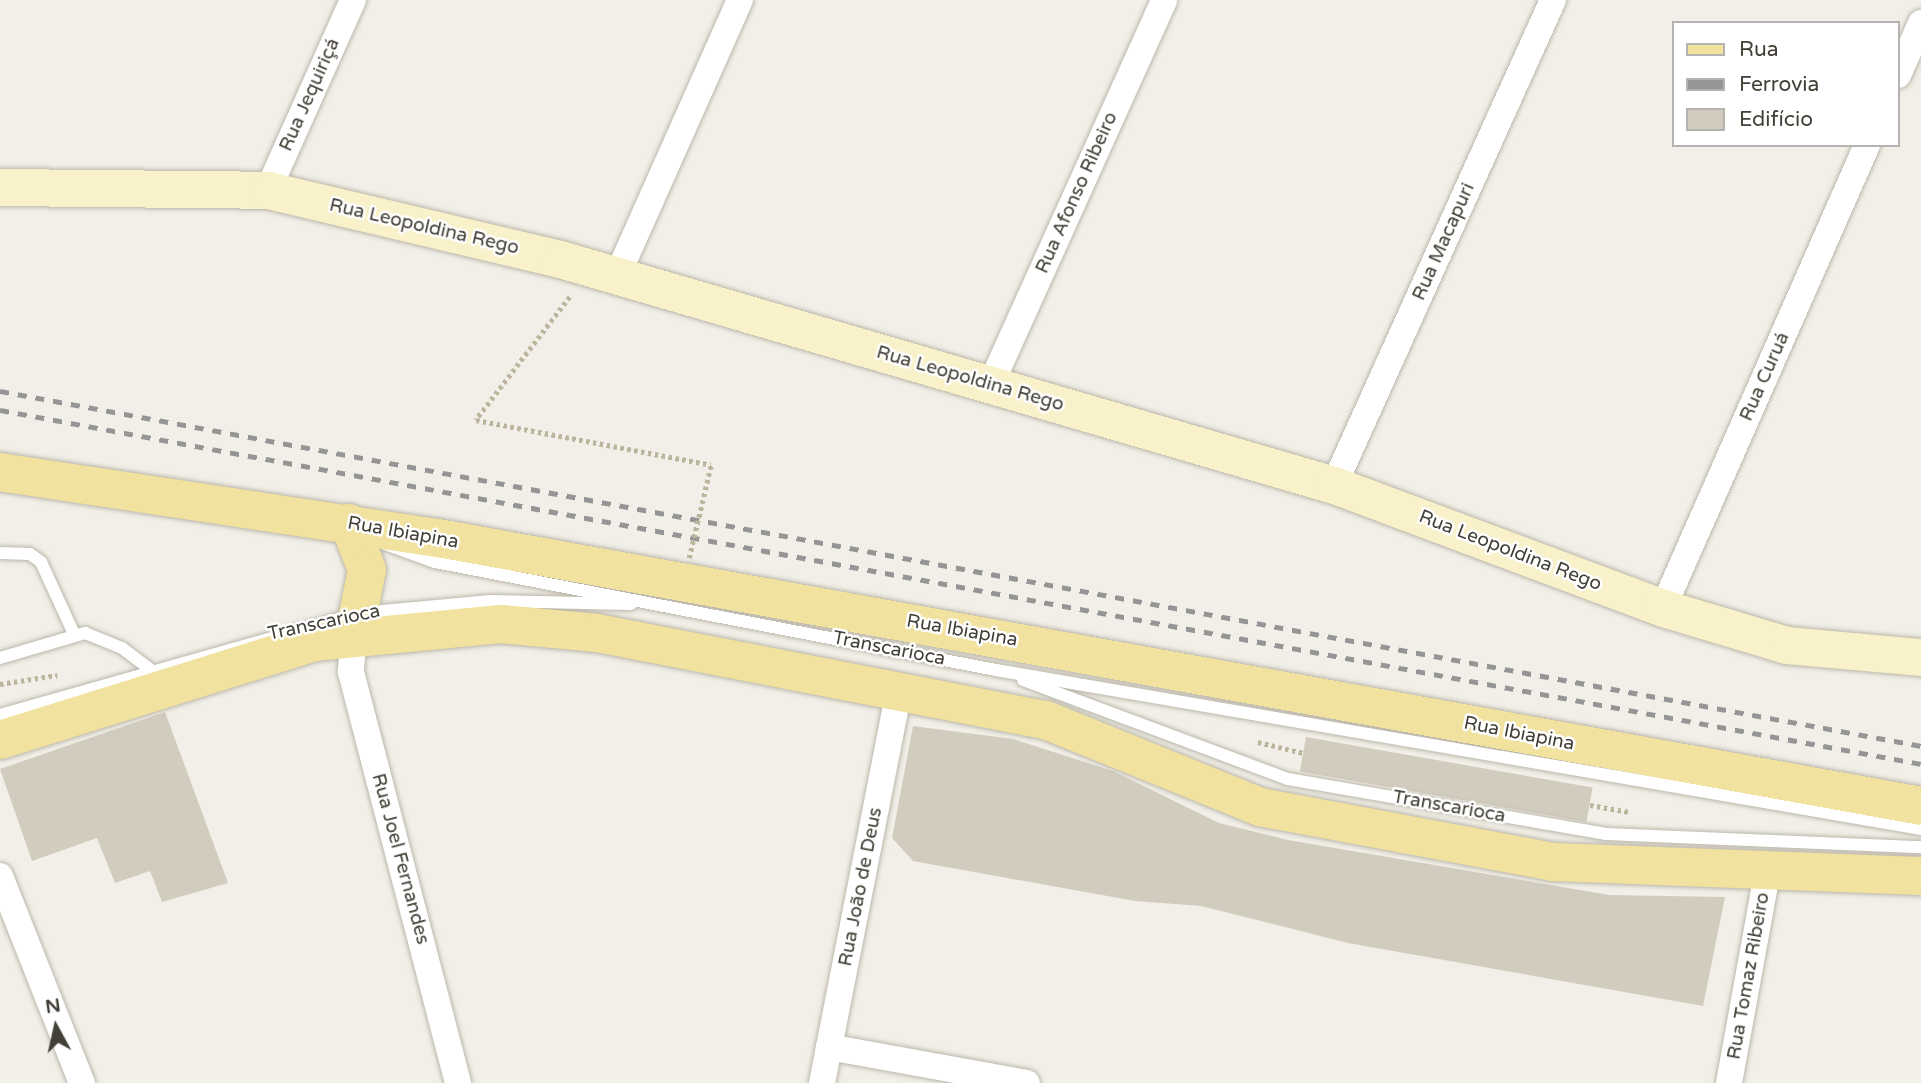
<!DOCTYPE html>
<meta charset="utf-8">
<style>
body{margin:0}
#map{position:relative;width:1921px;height:1083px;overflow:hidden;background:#f1efe7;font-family:"Varela Round",sans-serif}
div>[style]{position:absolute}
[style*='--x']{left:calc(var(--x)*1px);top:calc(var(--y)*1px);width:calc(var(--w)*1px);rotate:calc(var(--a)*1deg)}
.building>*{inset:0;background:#d1ccbe;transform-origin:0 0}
.path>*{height:4.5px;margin-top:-2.25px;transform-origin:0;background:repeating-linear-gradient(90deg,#bcb49d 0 3.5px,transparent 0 7px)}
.roads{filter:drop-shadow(0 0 2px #bcb7aa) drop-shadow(0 0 2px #bcb7aa)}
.service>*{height:12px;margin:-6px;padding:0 6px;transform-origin:6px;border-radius:6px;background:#fff}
.minor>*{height:26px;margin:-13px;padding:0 13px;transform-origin:13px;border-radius:13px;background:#fff}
.secondary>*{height:37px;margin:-18.5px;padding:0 18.5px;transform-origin:18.5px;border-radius:18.5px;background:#f8f1ca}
.primary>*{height:38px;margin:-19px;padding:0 19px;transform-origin:19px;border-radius:19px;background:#f2e29f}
.rail>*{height:5px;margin-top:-2.5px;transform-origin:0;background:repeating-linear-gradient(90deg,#959595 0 9px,transparent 0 18px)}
.path-bridge>*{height:4.5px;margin-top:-2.25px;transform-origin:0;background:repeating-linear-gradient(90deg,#bcb49d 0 3.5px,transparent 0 7px)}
span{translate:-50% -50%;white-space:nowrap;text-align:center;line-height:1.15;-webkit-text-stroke:5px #fff;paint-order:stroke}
.street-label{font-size:19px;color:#434037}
.legend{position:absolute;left:1672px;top:21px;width:228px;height:126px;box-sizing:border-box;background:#fff;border:2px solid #b4b3af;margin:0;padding:9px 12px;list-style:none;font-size:21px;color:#434037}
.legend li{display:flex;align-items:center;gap:14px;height:35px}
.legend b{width:35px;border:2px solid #b4b3af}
.north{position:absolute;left:21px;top:992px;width:70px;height:70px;-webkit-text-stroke:5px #fff;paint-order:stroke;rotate:352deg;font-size:19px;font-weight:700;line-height:28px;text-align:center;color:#434037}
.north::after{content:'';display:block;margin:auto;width:24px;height:32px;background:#434037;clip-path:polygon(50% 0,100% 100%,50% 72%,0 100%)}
</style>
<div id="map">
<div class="building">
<div style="clip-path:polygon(165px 712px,228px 883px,162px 902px,150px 871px,115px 883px,97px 838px,32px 861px,0 769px)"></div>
<div style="clip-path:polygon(913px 726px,1013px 739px,1113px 771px,1219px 823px,1288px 840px,1609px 895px,1725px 897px,1703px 1006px,1348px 943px,1201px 906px,1135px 901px,913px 861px,892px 838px)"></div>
<div style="left:1306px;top:737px;width:291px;height:35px;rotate:10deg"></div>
</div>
<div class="path">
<div style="--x:570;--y:297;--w:155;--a:127.4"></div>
<div style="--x:476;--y:420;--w:239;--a:10.8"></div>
<div style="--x:0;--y:684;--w:58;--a:-9"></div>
<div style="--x:1258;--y:742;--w:46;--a:13.7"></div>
<div style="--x:1590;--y:805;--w:39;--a:10"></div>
</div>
<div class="roads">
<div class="service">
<div style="--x:385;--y:544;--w:53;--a:19.8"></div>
<div style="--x:435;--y:562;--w:571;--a:10.9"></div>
<div style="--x:996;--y:670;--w:939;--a:9.75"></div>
<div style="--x:0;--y:553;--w:30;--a:2"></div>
<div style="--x:30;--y:554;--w:14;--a:36"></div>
<div style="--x:41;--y:562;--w:79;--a:65.4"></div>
<div style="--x:0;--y:658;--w:89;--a:-16.4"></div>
<div style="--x:85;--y:633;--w:40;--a:22"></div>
<div style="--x:122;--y:648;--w:41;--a:37.1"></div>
<div style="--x:1023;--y:680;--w:283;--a:20.5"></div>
<div style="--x:1288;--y:779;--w:323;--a:9.8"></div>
<div style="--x:1606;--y:834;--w:315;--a:2.4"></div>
<div style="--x:0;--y:715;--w:375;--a:-15.8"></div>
<div style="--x:361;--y:613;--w:130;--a:-5.3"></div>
<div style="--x:490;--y:601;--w:141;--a:1.2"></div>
</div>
<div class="minor">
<div style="--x:1898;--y:75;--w:57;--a:-66.1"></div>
<div style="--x:268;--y:190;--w:208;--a:-65.9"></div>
<div style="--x:618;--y:274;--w:300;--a:-66"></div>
<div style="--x:990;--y:386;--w:423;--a:-65.7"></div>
<div style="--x:1334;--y:485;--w:532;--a:-65.7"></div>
<div style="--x:1663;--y:608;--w:506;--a:-66.22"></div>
<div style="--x:354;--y:634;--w:38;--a:95"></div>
<div style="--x:351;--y:672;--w:425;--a:75.4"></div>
<div style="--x:0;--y:876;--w:223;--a:68.4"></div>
<div style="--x:829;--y:1047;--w:201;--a:10.3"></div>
<div style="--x:822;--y:1083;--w:399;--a:-78.9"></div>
<div style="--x:1729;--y:1083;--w:218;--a:-79.7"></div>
</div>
<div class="secondary">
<div style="--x:0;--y:187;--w:268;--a:0.6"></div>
<div style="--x:268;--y:190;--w:300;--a:13.3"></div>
<div style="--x:560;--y:259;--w:806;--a:16.28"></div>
<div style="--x:1334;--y:485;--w:351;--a:20.5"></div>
<div style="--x:1663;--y:608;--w:128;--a:16.7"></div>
<div style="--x:1786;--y:645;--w:136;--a:5.1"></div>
</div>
<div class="primary">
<div style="--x:0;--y:472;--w:443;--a:8.6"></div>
<div style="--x:438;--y:538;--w:1507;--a:10.24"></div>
<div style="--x:349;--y:523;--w:50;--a:69"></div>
<div style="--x:367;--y:570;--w:65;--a:101.5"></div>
<div style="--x:0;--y:740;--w:329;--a:-17.3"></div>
<div style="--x:314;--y:642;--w:188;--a:-5.5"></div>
<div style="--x:501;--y:624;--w:96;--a:5.4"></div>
<div style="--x:597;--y:633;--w:457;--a:11"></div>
<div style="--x:1046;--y:720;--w:231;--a:22.1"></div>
<div style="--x:1260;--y:807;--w:298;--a:10.6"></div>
<div style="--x:1553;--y:862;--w:368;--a:2.2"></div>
</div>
</div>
<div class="rail">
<div style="--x:0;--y:391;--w:1954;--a:10.47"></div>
<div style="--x:0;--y:410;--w:1953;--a:10.44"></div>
</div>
<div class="path-bridge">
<div style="--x:689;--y:558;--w:96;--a:-76.7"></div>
</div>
<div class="street-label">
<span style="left:310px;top:95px;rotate:-66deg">Rua Jequiriçá</span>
<span style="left:1077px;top:193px;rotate:-66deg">Rua Afonso Ribeiro</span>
<span style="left:424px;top:227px;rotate:13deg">Rua Leopoldina Rego</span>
<span style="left:1444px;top:242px;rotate:-66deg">Rua Macapuri</span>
<span style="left:1765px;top:377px;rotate:-66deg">Rua Curuá</span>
<span style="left:970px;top:379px;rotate:16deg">Rua Leopoldina Rego</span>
<span style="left:403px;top:533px;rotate:10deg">Rua Ibiapina</span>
<span style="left:1510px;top:551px;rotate:21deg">Rua Leopoldina Rego</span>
<span style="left:324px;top:623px;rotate:-12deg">Transcarioca</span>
<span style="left:962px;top:631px;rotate:10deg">Rua Ibiapina</span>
<span style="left:889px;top:649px;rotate:11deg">Transcarioca</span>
<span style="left:1519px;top:734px;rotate:11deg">Rua Ibiapina</span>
<span style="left:1449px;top:807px;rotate:10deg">Transcarioca</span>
<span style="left:400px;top:859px;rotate:75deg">Rua Joel Fernandes</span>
<span style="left:861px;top:887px;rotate:-79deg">Rua João de Deus</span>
<span style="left:1749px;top:976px;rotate:-80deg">Rua Tomaz Ribeiro</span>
</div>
<ul class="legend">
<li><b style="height:9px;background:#f2e29f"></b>Rua</li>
<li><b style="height:9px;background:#959595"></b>Ferrovia</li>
<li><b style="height:19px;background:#d1ccbe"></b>Edifício</li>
</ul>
<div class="north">N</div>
</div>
